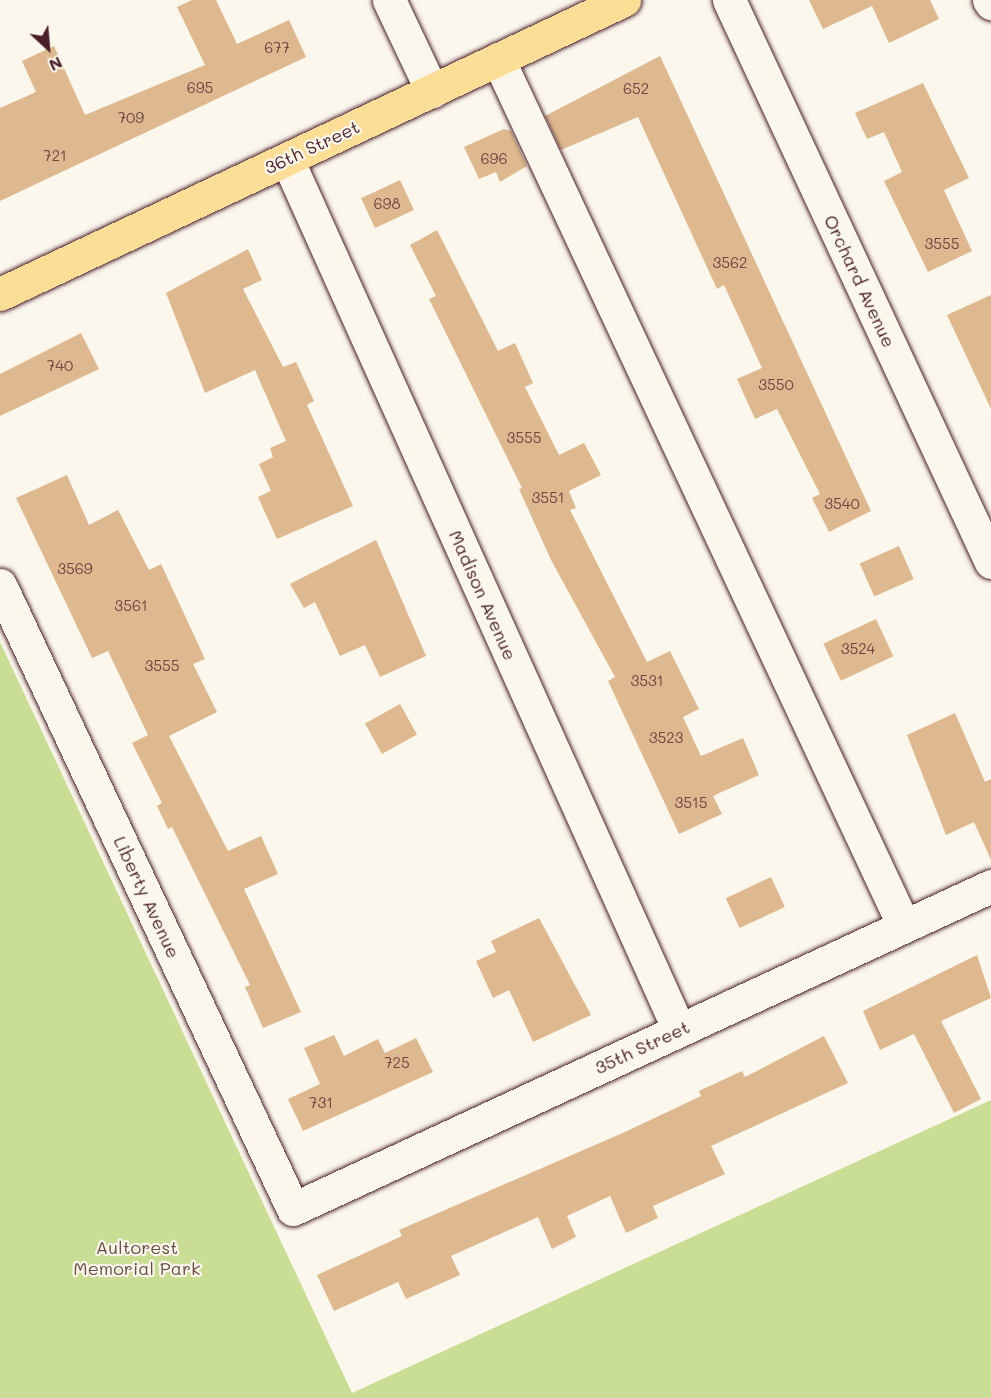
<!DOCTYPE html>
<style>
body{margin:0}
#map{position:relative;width:991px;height:1398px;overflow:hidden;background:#fbf7ec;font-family:Mali,sans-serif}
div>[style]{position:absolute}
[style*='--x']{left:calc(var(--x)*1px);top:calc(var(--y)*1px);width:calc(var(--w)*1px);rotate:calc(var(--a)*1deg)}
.green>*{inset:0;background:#c9de94}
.building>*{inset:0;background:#deb98f;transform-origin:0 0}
.roads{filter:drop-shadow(0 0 2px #4a1f2b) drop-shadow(0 0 2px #4a1f2b)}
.minor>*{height:33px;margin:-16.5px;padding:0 16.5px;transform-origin:16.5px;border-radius:16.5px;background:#fbf7ec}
.major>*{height:33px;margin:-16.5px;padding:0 16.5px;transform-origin:16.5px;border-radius:16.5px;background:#fdde96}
span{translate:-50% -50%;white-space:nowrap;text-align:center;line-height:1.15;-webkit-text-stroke:4.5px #fbf7ec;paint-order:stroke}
.number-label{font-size:15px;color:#6f4644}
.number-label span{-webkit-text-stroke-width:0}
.street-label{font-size:18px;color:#4a1f2b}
.park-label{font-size:18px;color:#6a4f45}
.north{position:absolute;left:18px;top:18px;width:60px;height:60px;-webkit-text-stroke:4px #fbf7ec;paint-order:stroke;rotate:154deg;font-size:16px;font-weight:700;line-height:24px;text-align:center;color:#4a1f2b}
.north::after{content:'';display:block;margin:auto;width:21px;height:27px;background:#4a1f2b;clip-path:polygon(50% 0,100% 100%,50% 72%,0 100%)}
</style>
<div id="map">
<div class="green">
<div style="clip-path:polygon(0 642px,352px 1393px,991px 1100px,991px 1398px,0 1398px)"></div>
</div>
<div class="building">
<div style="clip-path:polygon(192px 0,216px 0,237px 44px,289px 20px,306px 57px,0 201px,0 108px,36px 92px,22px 61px,54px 46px,85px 115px,205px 65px,177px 7px)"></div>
<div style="clip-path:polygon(809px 0,930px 0,939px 19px,889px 43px,872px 6px,823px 29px)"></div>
<div style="clip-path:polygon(660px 56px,871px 511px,829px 532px,812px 498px,820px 494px,777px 409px,755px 419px,737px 379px,762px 368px,724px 285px,717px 289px,638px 117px,561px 150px,545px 116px)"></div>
<div style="clip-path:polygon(923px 83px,969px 178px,944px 190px,972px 251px,928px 272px,884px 181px,902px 172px,884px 132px,867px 139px,855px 113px)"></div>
<div style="clip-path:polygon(504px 129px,511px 131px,527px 166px,500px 182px,496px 172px,479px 179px,464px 147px)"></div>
<div style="left:400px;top:180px;width:33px;height:43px;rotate:65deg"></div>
<div style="clip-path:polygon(437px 230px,498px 351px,515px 343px,533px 383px,525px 387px,559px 455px,584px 443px,601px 475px,569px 491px,576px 508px,570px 510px,647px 662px,670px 651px,699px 709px,683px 717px,701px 756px,743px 738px,759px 775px,713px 796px,722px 814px,679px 834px,608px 681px,615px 677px,551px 560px,519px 489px,522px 488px,429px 299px,436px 296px,410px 245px)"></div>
<div style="clip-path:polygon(248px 249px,262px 280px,243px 289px,283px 367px,296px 362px,314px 401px,307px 405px,353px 506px,277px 539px,258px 497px,271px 491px,259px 464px,273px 457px,270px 448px,286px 441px,255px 370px,205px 393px,166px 293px)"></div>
<div style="clip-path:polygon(991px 295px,991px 409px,947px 315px)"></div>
<div style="clip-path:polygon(81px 333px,99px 369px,0 416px,0 374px)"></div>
<div style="clip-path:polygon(67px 475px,89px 525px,118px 510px,149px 570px,161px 564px,205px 659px,193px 664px,217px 712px,169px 736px,228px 851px,261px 836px,278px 874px,244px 889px,301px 1012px,263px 1028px,245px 987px,250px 985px,172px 827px,168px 829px,157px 806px,162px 803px,132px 743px,148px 735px,108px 651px,92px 658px,16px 498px)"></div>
<div style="clip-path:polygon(376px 540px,426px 656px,380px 677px,365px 645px,340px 656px,315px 602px,304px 608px,290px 584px)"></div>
<div style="left:899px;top:546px;width:36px;height:43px;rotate:66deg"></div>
<div style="left:876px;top:619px;width:41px;height:58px;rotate:65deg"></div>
<div style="left:400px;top:704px;width:35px;height:40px;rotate:61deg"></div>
<div style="clip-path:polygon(955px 713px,985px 782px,991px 779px,991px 860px,974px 822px,946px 835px,907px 735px)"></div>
<div style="left:771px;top:877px;width:33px;height:50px;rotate:65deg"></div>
<div style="clip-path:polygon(539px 918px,591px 1015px,533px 1042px,509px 990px,493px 998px,476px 961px,496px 952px,491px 941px)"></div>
<div style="clip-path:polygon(977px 955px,991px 998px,941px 1021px,981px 1099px,954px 1113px,914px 1034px,880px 1050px,863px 1011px)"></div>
<div style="clip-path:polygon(334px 1035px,344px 1056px,378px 1039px,385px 1053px,416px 1038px,433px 1072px,303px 1131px,288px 1099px,320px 1084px,304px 1048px)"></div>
<div style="clip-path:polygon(824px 1036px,848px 1083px,711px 1146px,725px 1174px,653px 1206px,658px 1218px,626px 1233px,610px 1196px,567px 1216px,576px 1237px,552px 1249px,538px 1217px,451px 1256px,460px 1275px,406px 1299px,398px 1282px,334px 1311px,317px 1275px,402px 1236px,399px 1230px,625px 1132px,701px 1096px,699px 1091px,742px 1071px,745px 1077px)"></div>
</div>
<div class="roads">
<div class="minor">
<div style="--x:389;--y:0;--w:101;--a:64.7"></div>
<div style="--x:729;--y:0;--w:620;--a:65.01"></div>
<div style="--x:989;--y:0;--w:4;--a:56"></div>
<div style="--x:498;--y:59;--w:957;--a:64.91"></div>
<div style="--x:287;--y:159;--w:955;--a:65.77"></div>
<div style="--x:0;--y:585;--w:689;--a:64.85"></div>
<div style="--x:293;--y:1209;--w:769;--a:-24.83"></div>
</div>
<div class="major">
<div style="--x:0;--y:294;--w:690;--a:-25.23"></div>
</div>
</div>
<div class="number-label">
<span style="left:277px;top:48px">677</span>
<span style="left:200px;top:88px">695</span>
<span style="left:636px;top:89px">652</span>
<span style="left:131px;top:118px">709</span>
<span style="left:55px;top:156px">721</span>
<span style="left:494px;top:159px">696</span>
<span style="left:387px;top:204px">698</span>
<span style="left:942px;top:244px">3555</span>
<span style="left:730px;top:263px">3562</span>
<span style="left:60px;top:366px">740</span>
<span style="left:776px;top:385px">3550</span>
<span style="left:524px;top:438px">3555</span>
<span style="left:548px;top:498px">3551</span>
<span style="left:842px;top:504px">3540</span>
<span style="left:75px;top:569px">3569</span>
<span style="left:131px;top:606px">3561</span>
<span style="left:858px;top:649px">3524</span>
<span style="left:162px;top:666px">3555</span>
<span style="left:647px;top:681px">3531</span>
<span style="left:666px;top:738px">3523</span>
<span style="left:691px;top:803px">3515</span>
<span style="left:397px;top:1063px">725</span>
<span style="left:321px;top:1103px">731</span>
</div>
<div class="street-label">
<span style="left:312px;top:147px;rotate:-25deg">36th Street</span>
<span style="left:860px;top:281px;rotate:65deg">Orchard Avenue</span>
<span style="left:483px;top:595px;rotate:66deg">Madison Avenue</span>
<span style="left:147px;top:897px;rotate:65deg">Liberty Avenue</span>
<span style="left:642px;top:1047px;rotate:-25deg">35th Street</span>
</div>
<div class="park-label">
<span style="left:137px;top:1258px">Aultorest<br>Memorial Park</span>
</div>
<div class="north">N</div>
</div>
